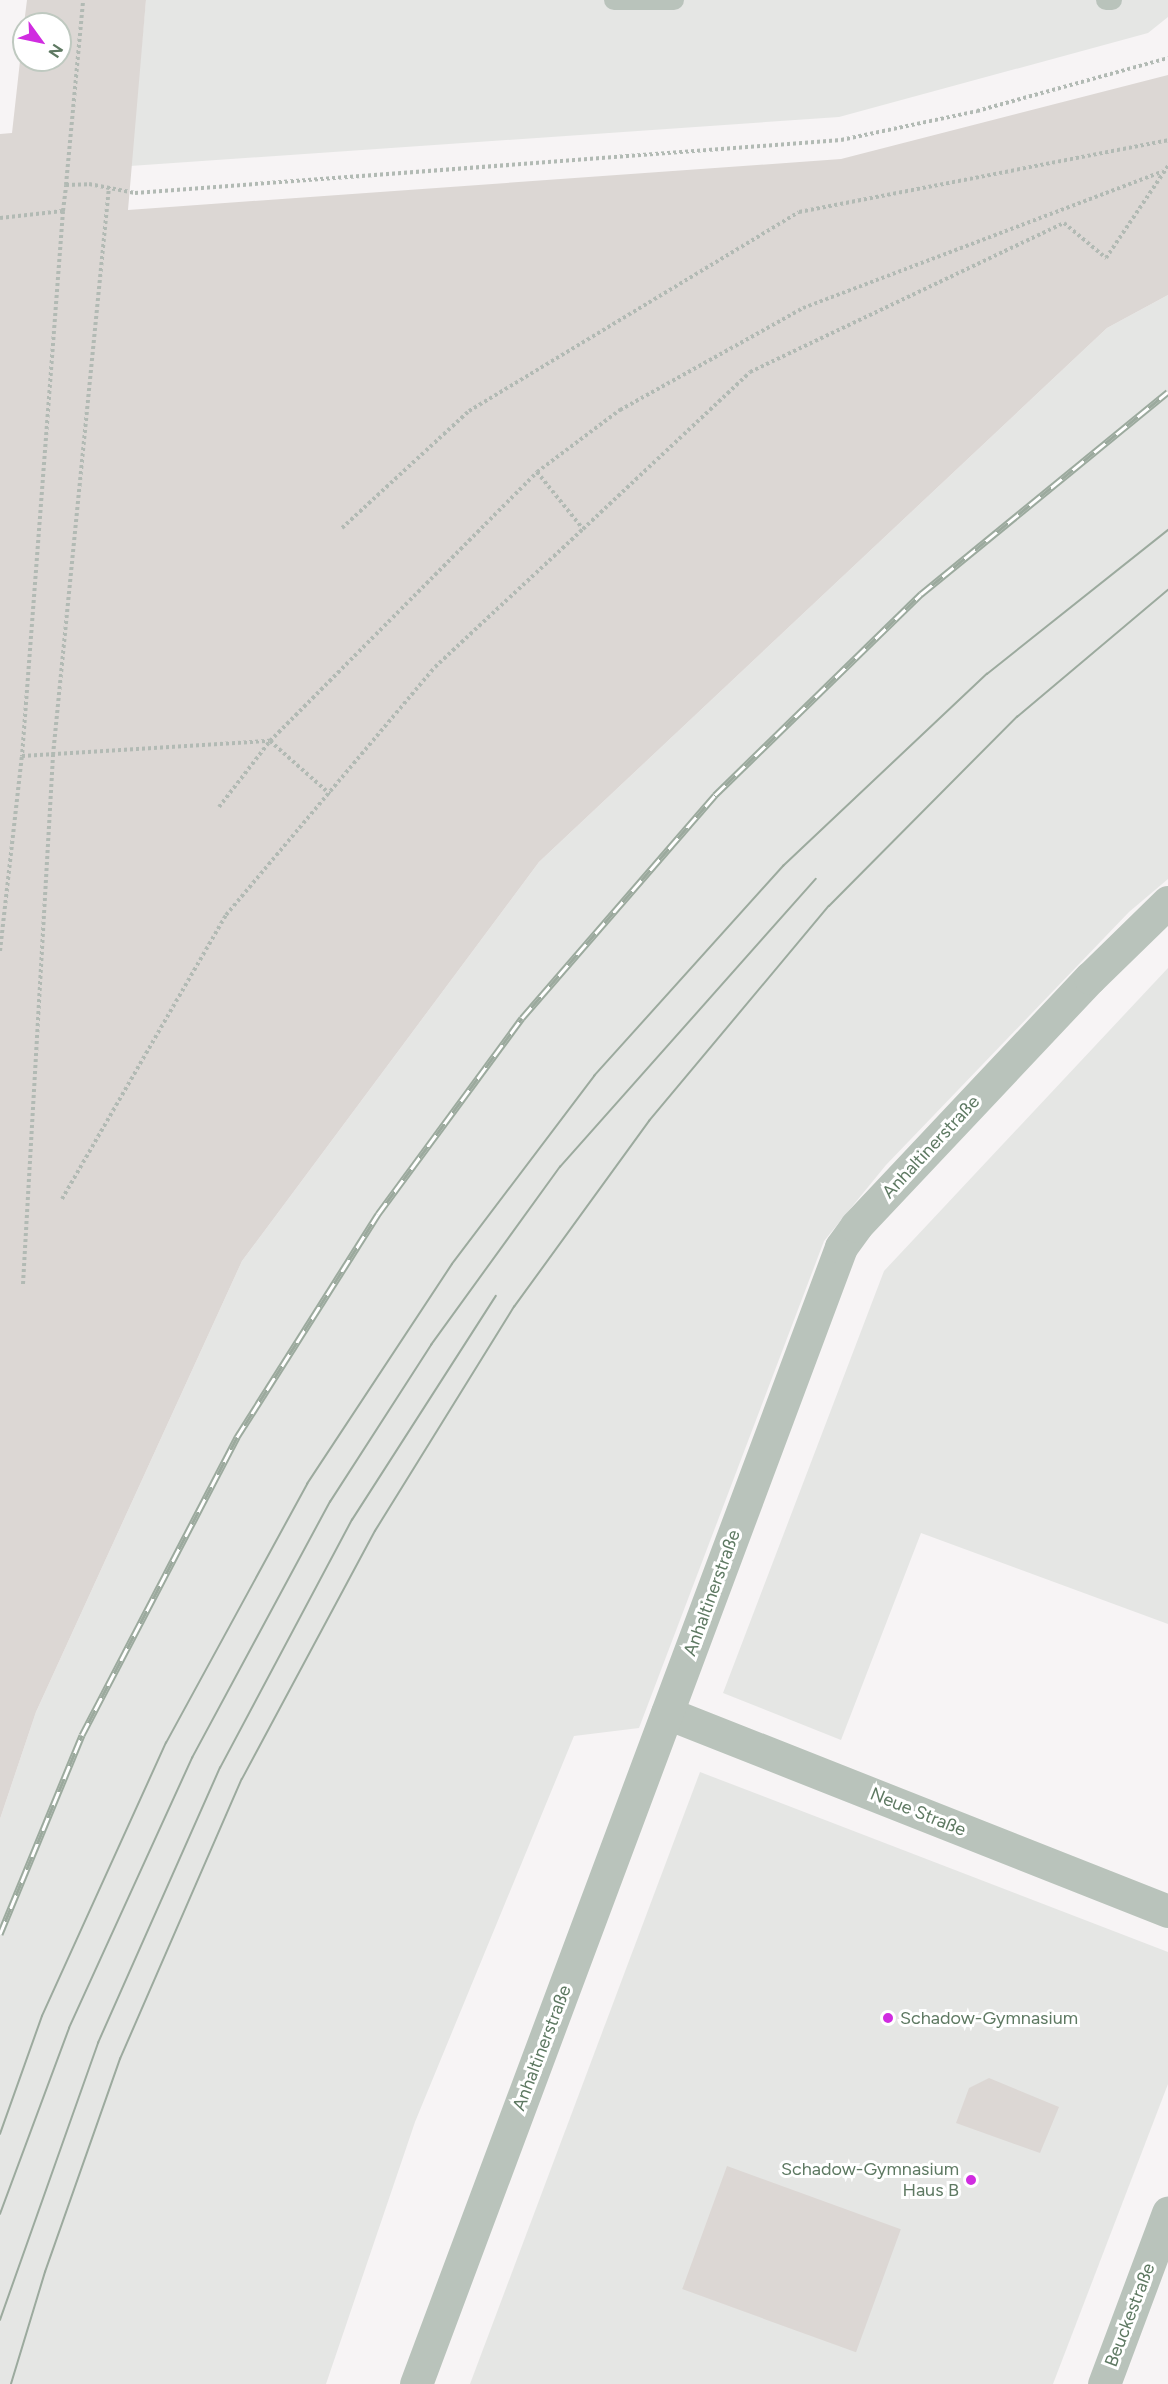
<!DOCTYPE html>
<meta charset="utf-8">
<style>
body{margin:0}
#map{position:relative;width:1168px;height:2384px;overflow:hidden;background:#f7f4f5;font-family:Figtree,sans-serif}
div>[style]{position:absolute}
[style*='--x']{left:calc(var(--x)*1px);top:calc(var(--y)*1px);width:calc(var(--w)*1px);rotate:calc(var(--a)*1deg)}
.built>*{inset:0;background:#e5e6e4}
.green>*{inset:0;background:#dcd7d4;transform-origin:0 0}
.path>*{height:4px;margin-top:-2px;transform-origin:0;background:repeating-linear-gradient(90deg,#b2bab4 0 3px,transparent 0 6px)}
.service>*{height:20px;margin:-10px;padding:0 10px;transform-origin:10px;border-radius:10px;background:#b9c3bb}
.minor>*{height:33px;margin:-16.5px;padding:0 16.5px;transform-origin:16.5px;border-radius:16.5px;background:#b9c3bb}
.tram>*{height:1.5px;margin:-0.75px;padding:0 0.75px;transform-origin:0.75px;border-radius:0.75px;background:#9caa9e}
.rail>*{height:7px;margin-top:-3.5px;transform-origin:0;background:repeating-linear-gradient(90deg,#fff 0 14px,#9caa9e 0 28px);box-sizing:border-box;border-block:2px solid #9caa9e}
.dots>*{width:16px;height:16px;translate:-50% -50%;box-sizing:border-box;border:3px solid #fff;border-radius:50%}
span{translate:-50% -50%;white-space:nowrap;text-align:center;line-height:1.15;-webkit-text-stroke:6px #fff;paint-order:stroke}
.street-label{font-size:18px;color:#5e7962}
.poi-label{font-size:18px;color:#5e7962}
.left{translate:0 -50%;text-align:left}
.right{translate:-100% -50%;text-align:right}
.north{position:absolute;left:12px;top:12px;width:60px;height:60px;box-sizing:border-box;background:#fff;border:2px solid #bfc9c0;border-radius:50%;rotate:123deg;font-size:16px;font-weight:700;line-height:24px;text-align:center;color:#5e7962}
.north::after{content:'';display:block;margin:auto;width:21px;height:27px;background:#d02ce0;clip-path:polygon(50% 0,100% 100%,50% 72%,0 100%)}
</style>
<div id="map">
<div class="built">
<div style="clip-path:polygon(146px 0,1168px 0,1168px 17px,1148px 33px,839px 117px,130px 166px)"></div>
<div style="clip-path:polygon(1168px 295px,1168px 879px,1129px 912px,886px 1165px,824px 1241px,639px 1728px,574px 1736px,415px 2122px,326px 2384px,0 2384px,0 1819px,36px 1712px,242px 1261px,539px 862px,1107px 328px)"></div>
<div style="clip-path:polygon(1168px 968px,1168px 1624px,921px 1533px,841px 1740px,723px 1693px,884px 1271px)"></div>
<div style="clip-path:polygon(700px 1772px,1168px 1952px,1168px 2084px,1053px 2384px,470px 2384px)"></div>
</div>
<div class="green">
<div style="clip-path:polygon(27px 0,146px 0,128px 210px,841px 159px,1168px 75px,1168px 295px,1107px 328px,539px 862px,242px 1261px,36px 1712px,0 1819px,0 134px,12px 133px,24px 25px,24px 60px,60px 60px,60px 24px,24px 24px)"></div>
<div style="clip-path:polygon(989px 2078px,1059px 2107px,1040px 2153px,956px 2123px,969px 2088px)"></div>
<div style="left:727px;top:2166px;width:185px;height:131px;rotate:20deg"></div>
</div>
<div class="path">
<div style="--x:66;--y:185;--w:186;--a:-84.7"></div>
<div style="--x:63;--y:211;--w:547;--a:94.3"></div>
<div style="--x:22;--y:756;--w:248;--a:-3.5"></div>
<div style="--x:270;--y:741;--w:80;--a:41.5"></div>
<div style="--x:0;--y:218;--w:63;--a:-6.3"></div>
<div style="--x:63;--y:211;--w:26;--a:-83"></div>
<div style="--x:66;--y:185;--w:23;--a:-2"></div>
<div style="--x:89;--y:184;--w:47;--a:11.1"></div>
<div style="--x:135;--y:193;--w:708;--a:-4.29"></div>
<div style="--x:841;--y:140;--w:139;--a:-12"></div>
<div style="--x:977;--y:111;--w:198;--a:-15.5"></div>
<div style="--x:537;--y:472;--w:73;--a:51.1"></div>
<div style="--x:342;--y:528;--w:173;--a:-42.7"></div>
<div style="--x:469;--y:411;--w:385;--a:-31.1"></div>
<div style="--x:799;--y:212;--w:376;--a:-11"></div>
<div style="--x:219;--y:807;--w:83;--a:-52.3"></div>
<div style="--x:270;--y:741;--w:379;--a:-45.2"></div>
<div style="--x:537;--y:472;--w:104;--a:-36.8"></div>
<div style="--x:620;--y:410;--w:210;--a:-29.1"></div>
<div style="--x:803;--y:308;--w:385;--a:-20.8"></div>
<div style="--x:0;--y:951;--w:196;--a:-83.6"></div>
<div style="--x:62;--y:1199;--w:328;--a:-60"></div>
<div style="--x:226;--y:915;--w:324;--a:-49.9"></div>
<div style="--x:435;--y:667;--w:202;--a:-43"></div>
<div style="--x:583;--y:529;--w:229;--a:-43.2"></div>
<div style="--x:750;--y:372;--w:348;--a:-25.4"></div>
<div style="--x:1064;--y:223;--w:55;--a:39.8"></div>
<div style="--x:1106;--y:258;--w:111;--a:-56"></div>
<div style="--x:23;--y:1284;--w:530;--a:-86.75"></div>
<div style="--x:53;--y:755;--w:571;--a:-84.37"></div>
</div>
<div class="service">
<div style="--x:614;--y:0;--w:60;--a:0"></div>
<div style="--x:1106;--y:0;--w:6;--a:0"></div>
</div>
<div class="minor">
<div style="--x:667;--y:1713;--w:539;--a:21.56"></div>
<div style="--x:416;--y:2384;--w:1214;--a:-69.5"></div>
<div style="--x:841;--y:1247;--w:26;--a:-54"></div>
<div style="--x:856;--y:1226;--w:341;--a:-46.7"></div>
<div style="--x:1090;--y:978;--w:109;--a:-44.3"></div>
<div style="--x:1104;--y:2384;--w:183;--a:-69.5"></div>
</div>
<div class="tram">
<div style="--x:0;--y:2134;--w:125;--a:-70.4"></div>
<div style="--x:42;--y:2016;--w:300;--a:-65.6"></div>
<div style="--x:166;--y:1743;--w:295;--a:-61.4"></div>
<div style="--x:307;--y:1484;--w:263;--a:-56.6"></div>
<div style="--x:452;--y:1264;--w:236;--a:-52.9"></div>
<div style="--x:594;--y:1076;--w:283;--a:-48"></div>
<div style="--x:783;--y:866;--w:280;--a:-43.3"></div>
<div style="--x:987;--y:674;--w:231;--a:-38.5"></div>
<div style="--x:0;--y:2214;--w:198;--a:-69.6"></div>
<div style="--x:69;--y:2028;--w:297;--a:-65.5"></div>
<div style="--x:192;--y:1758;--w:291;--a:-61.7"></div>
<div style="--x:330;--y:1502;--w:187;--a:-57.2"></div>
<div style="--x:431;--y:1345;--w:220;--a:-54.1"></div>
<div style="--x:560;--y:1167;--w:385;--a:-48.4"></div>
<div style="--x:0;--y:2320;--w:294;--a:-70.5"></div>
<div style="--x:98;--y:2043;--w:301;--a:-66.1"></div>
<div style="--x:220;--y:1768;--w:281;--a:-62"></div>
<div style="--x:352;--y:1520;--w:266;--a:-57.3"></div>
<div style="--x:11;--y:2384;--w:117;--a:-73.1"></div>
<div style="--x:45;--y:2272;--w:226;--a:-70.6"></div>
<div style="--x:120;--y:2059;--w:305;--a:-66.5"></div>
<div style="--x:242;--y:1779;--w:281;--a:-61.8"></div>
<div style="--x:375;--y:1531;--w:264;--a:-58.2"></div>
<div style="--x:514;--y:1307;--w:230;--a:-54"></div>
<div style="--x:649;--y:1121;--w:280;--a:-50.1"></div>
<div style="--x:829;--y:906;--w:267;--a:-45.2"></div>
<div style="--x:1017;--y:717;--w:197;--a:-40.1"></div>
</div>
<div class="rail">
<div style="--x:0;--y:1934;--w:215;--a:-67.6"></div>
<div style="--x:82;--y:1735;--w:336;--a:-62.5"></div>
<div style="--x:237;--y:1437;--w:264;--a:-57.7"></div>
<div style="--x:378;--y:1214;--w:243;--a:-53.7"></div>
<div style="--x:522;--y:1018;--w:295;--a:-49.1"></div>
<div style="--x:715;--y:795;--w:288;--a:-44.3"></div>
<div style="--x:921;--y:594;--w:319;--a:-39.3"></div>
</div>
<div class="dots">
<div style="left:888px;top:2018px;background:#d02ce0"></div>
<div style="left:971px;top:2180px;background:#d02ce0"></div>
</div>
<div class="street-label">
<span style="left:931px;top:1147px;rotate:-47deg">Anhaltinerstraße</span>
<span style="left:712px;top:1593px;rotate:-70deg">Anhaltinerstraße</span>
<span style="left:918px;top:1812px;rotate:22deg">Neue Straße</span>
<span style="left:542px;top:2048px;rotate:-69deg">Anhaltinerstraße</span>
<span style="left:1130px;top:2315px;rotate:-69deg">Beuckestraße</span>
</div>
<div class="poi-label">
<span class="left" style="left:900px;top:2018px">Schadow-Gymnasium</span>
<span class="right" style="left:959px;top:2180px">Schadow-Gymnasium<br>Haus B</span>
</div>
<div class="north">N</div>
</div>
